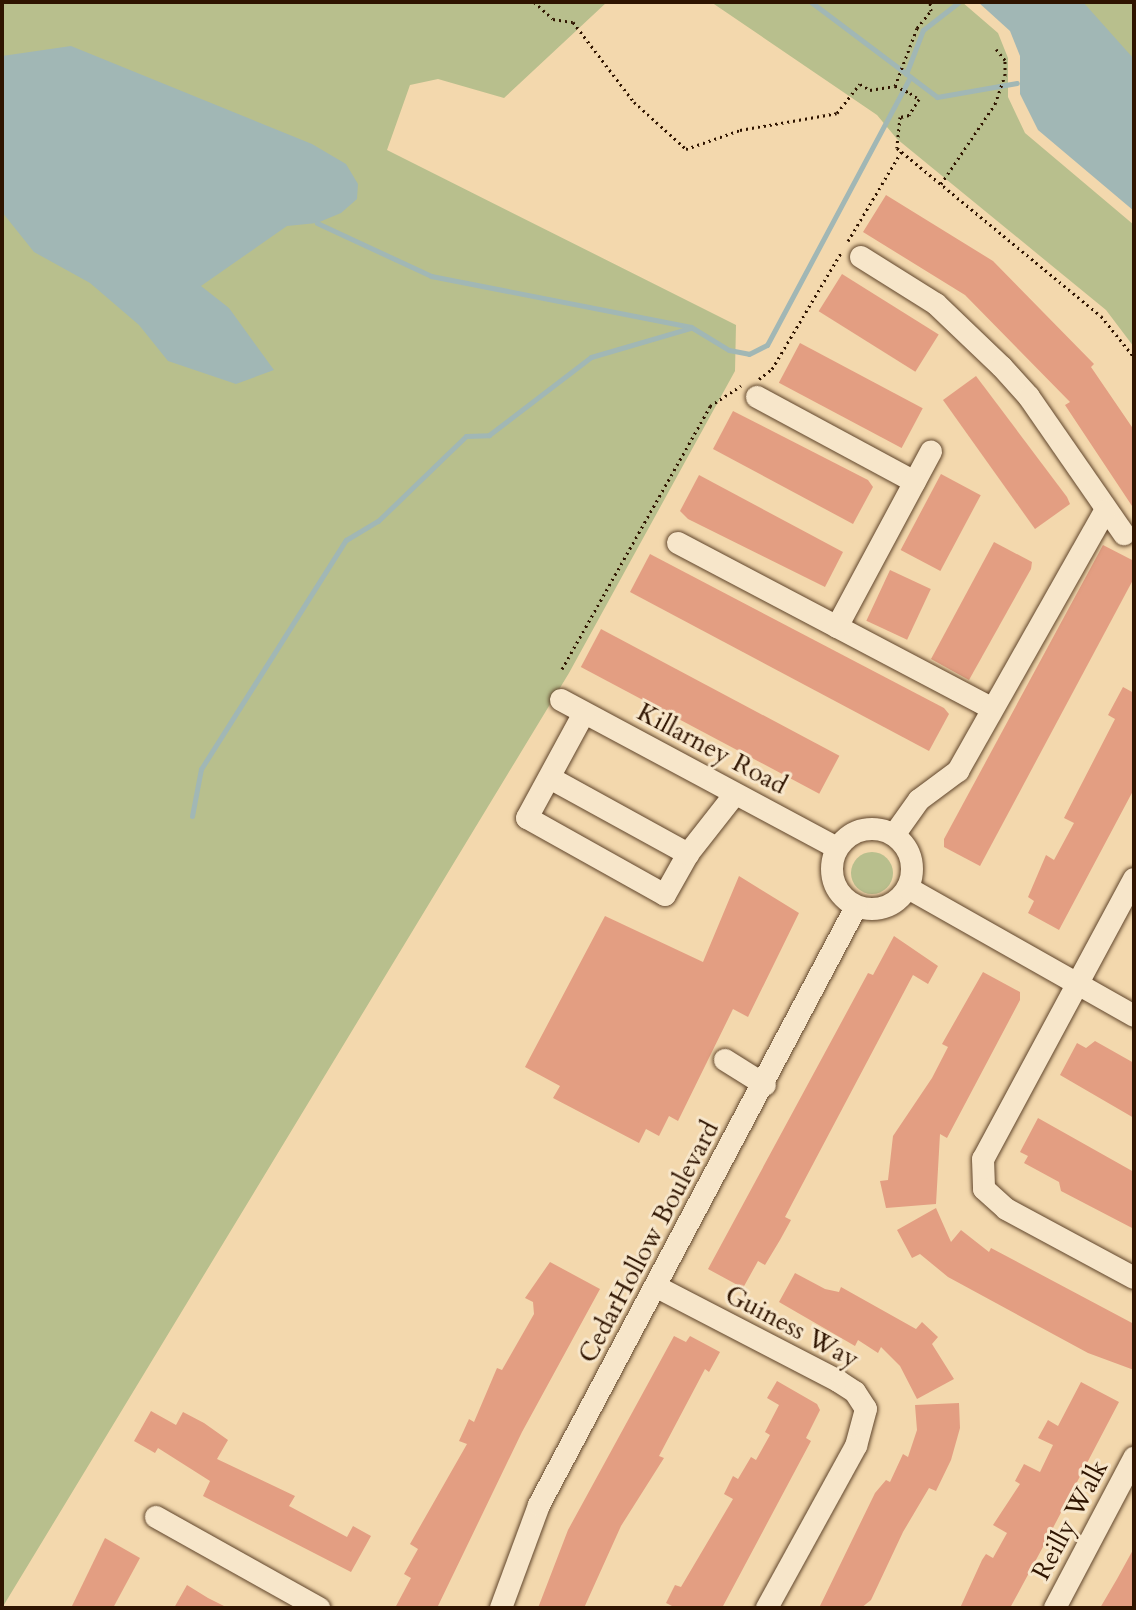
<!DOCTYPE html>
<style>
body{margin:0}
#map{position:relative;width:1136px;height:1610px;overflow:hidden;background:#f3d8ad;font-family:Cardo,serif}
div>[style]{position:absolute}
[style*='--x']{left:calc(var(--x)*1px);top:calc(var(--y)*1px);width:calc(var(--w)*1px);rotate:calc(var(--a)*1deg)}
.green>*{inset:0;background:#b8bf8d}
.round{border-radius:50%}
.water>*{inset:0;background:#a1b7b5}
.stream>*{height:5px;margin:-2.5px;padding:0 2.5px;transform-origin:2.5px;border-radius:2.5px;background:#a1b7b5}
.building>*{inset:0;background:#e39e82;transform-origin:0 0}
.path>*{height:3px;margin-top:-1.5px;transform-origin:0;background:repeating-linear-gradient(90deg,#2f1400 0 2px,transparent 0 6px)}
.roads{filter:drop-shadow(0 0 2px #60452b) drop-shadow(0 0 2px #60452b)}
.minor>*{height:22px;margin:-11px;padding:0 11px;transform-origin:11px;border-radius:11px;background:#f7e6ca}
.minor>.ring{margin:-11px;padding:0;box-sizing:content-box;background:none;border:22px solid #f7e6ca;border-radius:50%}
span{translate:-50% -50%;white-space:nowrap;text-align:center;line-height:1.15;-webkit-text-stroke:6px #f7e6ca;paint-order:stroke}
.street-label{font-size:26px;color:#2f1400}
.frame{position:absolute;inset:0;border:4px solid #2f1400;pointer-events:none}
</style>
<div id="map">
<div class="green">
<div style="clip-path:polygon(2px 2px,607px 2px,504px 98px,438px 79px,410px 85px,387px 150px,736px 325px,735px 371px,569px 673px,2px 1608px)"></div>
<div style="clip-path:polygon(711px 2px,962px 2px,998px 33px,1008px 58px,1008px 97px,1025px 133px,1134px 225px,1134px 347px,1106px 310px,897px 139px,877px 115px)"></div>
<div style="clip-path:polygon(1073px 2px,1134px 2px,1134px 74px)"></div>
<div class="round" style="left:851px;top:852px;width:42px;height:42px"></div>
</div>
<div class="water">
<div style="clip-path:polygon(978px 2px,1083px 2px,1134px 59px,1134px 211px,1038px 130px,1020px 94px,1020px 56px,1010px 31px)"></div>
<div style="clip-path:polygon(71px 46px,312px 144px,346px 164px,358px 184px,357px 199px,341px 213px,317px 223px,287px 226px,201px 286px,229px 308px,274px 370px,236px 384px,168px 361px,139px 325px,90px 283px,34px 252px,2px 212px,2px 56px)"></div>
</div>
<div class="stream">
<div style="--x:811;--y:2;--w:158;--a:37"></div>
<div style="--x:937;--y:97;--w:81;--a:-9.9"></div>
<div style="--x:906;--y:74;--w:47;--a:-68.9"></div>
<div style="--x:923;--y:30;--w:46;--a:-37.9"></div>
<div style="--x:317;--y:223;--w:126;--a:24.9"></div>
<div style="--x:431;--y:276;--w:265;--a:11.1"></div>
<div style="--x:691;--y:327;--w:44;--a:31.2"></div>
<div style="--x:729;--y:350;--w:20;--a:11"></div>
<div style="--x:749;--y:354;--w:20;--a:-27"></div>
<div style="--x:767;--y:345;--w:304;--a:-61.9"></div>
<div style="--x:192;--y:816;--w:48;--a:-79.2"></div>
<div style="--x:201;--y:769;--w:271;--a:-57.7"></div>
<div style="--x:346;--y:540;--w:37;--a:-31"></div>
<div style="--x:378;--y:521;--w:122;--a:-44"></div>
<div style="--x:466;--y:436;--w:23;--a:-2"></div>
<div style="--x:489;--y:435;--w:128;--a:-37.4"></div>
<div style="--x:591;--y:357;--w:103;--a:-16.3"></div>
</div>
<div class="building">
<div style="clip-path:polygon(886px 195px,993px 261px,1094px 364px,1091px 367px,1134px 430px,1134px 509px,1065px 405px,1070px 402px,965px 295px,863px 232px)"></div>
<div style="left:842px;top:274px;width:114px;height:44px;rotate:32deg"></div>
<div style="left:800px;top:343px;width:139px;height:45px;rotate:28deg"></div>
<div style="clip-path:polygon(976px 376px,1067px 497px,1070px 504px,1035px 529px,943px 400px)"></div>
<div style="clip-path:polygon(733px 411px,868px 480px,873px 487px,853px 524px,713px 449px)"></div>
<div style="left:941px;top:474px;width:45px;height:86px;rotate:28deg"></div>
<div style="clip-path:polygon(699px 475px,843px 552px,825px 587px,688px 519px,680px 511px)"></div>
<div style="clip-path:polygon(994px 542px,1032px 562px,1031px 569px,969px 680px,931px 659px)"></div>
<div style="clip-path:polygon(1103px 545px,1134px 561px,1134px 578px,980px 866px,944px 847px,944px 839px)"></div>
<div style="clip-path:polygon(650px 554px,944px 708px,949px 714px,929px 751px,630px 592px)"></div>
<div style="left:890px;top:570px;width:45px;height:56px;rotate:25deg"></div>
<div style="left:601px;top:629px;width:270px;height:43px;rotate:28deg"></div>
<div style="clip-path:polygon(1123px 687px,1134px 693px,1134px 789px,1059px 930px,1028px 913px,1034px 901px,1028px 897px,1046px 855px,1054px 860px,1074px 823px,1064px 818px,1115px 719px,1108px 715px)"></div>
<div style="clip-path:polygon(739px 876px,799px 913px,748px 1017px,733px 1009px,678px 1121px,669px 1116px,659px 1136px,646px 1129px,639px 1143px,553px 1098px,560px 1086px,525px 1067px,605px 916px,703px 962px)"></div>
<div style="clip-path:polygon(894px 936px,938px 966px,928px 984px,913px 975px,785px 1217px,791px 1220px,780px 1240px,765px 1265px,758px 1261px,743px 1288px,708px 1269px,868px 973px,873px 975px)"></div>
<div style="clip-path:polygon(983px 972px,1020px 992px,1020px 1000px,947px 1138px,940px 1134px,936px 1204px,886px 1208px,880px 1181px,888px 1180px,893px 1136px,932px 1078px,948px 1047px,942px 1044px)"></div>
<div style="clip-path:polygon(1095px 1041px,1134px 1063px,1134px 1118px,1060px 1075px,1077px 1043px,1086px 1048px)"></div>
<div style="clip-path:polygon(1038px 1118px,1134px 1172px,1134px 1229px,1061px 1191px,1059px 1182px,1024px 1163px,1028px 1156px,1020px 1152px)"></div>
<div style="clip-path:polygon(936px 1208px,951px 1242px,961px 1230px,989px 1252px,991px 1248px,1134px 1324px,1134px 1370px,1088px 1353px,948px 1277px,920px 1254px,912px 1258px,897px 1230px)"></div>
<div style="clip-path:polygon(550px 1262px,600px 1289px,522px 1432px,437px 1608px,395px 1608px,411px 1578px,404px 1574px,418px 1549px,410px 1544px,467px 1444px,459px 1441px,469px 1419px,474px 1422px,497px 1368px,502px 1370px,534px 1314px,533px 1302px,525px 1298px)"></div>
<div style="clip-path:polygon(795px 1273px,825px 1289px,839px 1292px,841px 1287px,916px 1329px,922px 1322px,938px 1337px,932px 1344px,954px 1379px,917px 1399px,900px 1366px,881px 1347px,878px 1353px,858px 1340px,855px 1346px,779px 1302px)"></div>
<div style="clip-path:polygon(674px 1336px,686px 1342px,690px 1336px,720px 1352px,709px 1372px,705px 1369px,659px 1456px,664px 1458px,621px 1526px,584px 1608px,538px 1608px,568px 1530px)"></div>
<div style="clip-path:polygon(777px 1381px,817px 1404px,820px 1410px,806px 1438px,811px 1441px,722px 1608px,676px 1608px,666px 1603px,675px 1585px,681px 1587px,733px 1499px,724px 1494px,733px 1476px,738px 1479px,751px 1457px,756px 1460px,770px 1435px,765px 1432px,779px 1405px,767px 1398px)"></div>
<div style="clip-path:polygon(1081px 1382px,1119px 1402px,1044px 1545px,1010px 1608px,960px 1608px,982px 1560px,986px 1554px,993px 1558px,1007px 1533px,993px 1525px,1020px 1484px,1015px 1481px,1024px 1464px,1040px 1472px,1053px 1445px,1038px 1438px,1048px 1420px,1058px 1426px)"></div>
<div style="clip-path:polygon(959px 1403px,960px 1428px,951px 1460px,936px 1491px,929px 1488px,903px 1532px,871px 1600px,861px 1608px,819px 1608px,875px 1493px,886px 1480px,890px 1482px,903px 1454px,908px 1457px,917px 1430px,915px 1405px)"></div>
<div style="clip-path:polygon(151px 1411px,176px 1425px,183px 1412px,204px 1423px,228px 1440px,217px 1459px,295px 1496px,289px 1506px,347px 1537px,353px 1526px,371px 1536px,351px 1572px,203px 1496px,210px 1481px,158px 1448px,155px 1453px,134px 1441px)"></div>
<div style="clip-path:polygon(105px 1538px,140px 1558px,113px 1608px,71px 1608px)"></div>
<div style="clip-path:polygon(1134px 1548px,1134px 1608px,1100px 1608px,1117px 1579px)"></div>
<div style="clip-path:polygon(187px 1585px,208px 1598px,228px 1608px,174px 1608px)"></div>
</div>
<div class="path">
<div style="--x:534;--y:2;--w:25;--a:42"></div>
<div style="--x:553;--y:19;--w:20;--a:9"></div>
<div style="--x:573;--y:22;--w:101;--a:52.7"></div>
<div style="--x:634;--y:102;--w:70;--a:42.1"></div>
<div style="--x:686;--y:149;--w:57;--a:-19.4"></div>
<div style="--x:740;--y:130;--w:98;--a:-9.9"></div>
<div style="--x:837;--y:113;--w:37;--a:-52"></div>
<div style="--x:860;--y:84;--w:12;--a:31"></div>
<div style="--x:870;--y:90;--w:25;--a:-9"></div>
<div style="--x:895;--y:86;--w:17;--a:25"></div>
<div style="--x:910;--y:93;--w:11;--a:34"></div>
<div style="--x:919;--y:99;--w:19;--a:122"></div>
<div style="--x:909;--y:115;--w:9;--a:167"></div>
<div style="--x:900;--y:117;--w:31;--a:96"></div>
<div style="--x:897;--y:148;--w:264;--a:39.5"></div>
<div style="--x:1101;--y:316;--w:53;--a:51.2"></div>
<div style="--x:895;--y:86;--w:62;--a:-69.2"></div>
<div style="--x:917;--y:28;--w:22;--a:-51"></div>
<div style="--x:931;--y:11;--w:9;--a:-96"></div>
<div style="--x:941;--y:184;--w:97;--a:-56"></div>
<div style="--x:995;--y:104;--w:31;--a:-71"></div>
<div style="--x:1005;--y:75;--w:15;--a:-90"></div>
<div style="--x:1005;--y:60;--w:14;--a:-129"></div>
<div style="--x:848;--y:241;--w:104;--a:-59.2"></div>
<div style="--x:759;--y:379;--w:16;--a:-38"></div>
<div style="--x:772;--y:369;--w:137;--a:-59.3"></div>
<div style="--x:562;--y:669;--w:302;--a:-60.6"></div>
<div style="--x:710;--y:406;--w:37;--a:-33"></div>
</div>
<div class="roads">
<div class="minor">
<div style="--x:861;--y:257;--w:89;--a:32.1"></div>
<div style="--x:936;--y:304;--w:91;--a:43.7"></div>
<div style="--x:1002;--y:367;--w:40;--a:48"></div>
<div style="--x:1029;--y:397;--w:167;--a:55.3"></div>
<div style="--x:757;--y:397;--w:179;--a:28.3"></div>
<div style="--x:678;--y:543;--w:354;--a:27.8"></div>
<div style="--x:837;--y:627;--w:199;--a:-61.8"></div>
<div style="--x:561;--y:700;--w:313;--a:28.2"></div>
<div style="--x:550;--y:778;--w:158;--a:28.8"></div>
<div style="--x:688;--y:854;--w:47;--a:119.3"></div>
<div style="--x:665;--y:895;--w:158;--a:-150.8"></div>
<div style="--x:527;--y:818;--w:119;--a:-61.5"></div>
<div class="ring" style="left:832px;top:829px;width:58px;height:58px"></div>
<div style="--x:894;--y:835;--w:43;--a:-54.5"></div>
<div style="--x:919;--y:800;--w:49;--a:-36.6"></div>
<div style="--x:958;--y:771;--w:299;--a:-60.5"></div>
<div style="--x:688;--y:854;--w:76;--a:-51.9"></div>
<div style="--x:1134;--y:879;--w:318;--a:118.3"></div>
<div style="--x:983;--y:1159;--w:30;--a:88"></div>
<div style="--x:984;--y:1189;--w:30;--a:42"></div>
<div style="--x:1006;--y:1209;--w:145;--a:28.3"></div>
<div style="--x:908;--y:888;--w:260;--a:29.5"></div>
<div style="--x:725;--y:1060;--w:47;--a:32"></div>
<div style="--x:657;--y:1287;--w:204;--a:27.4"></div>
<div style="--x:838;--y:1381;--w:20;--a:33"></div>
<div style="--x:855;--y:1392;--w:20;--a:57"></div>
<div style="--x:866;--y:1409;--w:38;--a:105"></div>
<div style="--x:856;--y:1446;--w:185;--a:118.8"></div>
<div style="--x:156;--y:1517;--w:187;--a:29.2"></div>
<div style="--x:501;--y:1608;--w:110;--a:-69.7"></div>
<div style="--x:539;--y:1505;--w:677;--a:-62.07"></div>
<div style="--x:1055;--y:1608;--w:170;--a:-62.2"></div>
</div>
</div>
<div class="street-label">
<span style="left:712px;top:749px;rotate:28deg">Killarney Road</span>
<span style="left:649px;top:1242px;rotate:-62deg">CedarHollow Boulevard</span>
<span style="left:792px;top:1327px;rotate:28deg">Guiness Way</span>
<span style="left:1070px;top:1520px;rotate:-62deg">Reilly Walk</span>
</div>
<div class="frame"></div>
</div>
